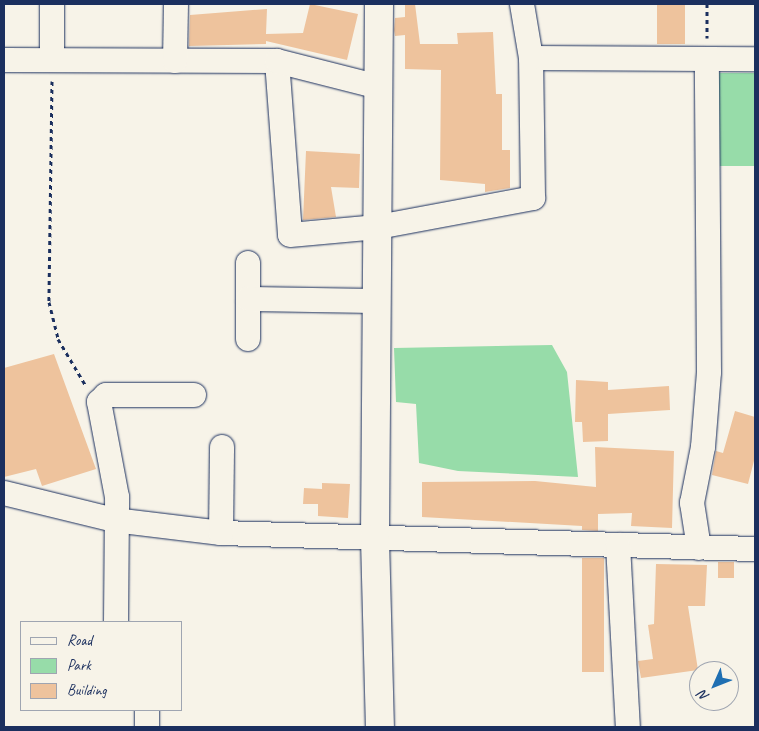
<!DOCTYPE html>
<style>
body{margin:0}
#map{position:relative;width:759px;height:731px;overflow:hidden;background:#f7f3e8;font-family:Caveat,sans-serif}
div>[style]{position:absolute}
.green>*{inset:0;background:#97dca9;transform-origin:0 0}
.building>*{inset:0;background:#eec39d;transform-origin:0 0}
.path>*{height:3px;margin-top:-1.5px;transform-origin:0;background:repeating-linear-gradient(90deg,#1b2f5e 0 4px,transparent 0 8px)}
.roads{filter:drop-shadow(0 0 1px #1b2f5e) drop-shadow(0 0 1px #1b2f5e)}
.minor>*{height:24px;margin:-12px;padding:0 12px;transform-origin:12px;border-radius:12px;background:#f7f3e8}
.tertiary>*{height:28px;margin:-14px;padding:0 14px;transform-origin:14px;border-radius:14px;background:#f7f3e8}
span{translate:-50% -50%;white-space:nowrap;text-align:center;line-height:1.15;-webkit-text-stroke:4px #f7f3e8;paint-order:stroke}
.frame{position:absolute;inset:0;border:5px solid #1b2f5e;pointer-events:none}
.legend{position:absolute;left:20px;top:621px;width:162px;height:90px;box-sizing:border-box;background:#f7f3e8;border:1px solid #9fa5b1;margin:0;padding:6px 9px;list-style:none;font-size:15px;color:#1b2f5e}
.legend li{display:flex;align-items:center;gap:10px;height:25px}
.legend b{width:25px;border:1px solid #9fa5b1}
.north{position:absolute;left:689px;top:661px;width:50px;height:50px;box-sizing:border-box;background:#f7f3e8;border:1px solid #9fa5b1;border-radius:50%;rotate:226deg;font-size:14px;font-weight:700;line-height:20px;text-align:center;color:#1b2f5e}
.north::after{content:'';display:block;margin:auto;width:18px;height:22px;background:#1f6fb2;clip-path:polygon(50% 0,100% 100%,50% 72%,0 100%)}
</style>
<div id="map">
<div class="green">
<i style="left:717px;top:73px;width:38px;height:93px"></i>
<i style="clip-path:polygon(552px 345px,567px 372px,578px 477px,458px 471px,419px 463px,416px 404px,396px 402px,394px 348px)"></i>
</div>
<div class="building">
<i style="clip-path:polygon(310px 4px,358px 14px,347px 60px,266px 41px,266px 44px,189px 46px,190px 15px,267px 9px,266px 34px,303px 33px)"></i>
<i style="clip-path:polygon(405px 4px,415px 4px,420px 44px,458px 44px,457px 33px,493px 32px,496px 94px,502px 94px,502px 150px,510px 150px,510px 188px,485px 192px,485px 184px,440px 180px,441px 70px,405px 69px,405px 35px,395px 36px,394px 30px,395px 18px,405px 17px)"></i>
<i style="left:657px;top:4px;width:28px;height:40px"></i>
<i style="clip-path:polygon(306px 151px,360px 154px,359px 188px,331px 187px,336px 217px,303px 220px)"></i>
<i style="clip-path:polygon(54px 354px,96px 469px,42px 486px,36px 469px,4px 477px,4px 368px)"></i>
<i style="clip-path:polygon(576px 380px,608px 382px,608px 390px,669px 386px,670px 410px,608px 414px,608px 441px,583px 442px,582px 422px,575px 422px)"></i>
<i style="clip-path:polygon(735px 411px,755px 417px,755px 457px,748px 484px,712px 475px,716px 451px,723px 453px)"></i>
<i style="clip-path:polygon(595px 447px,674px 451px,672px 528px,631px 526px,632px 513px,598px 514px,598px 531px,582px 530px,582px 526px,422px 517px,422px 482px,535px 481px,596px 487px)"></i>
<i style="clip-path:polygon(322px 483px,350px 484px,348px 518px,318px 516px,318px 504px,303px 504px,304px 488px,322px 489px)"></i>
<i style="left:582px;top:558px;width:22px;height:114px"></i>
<i style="left:718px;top:562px;width:16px;height:16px"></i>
<i style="clip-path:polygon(656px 564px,707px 565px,705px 606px,688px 606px,698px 670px,641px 678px,638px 661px,653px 659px,648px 625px,654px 624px)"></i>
</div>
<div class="path">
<i style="left:707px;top:4px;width:34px;rotate:90deg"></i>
<i style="left:52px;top:81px;width:221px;rotate:90.8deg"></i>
<i style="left:49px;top:302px;width:38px;rotate:76deg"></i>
<i style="left:58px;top:339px;width:55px;rotate:59.2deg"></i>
</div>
<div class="roads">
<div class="minor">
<i style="left:52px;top:4px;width:56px;rotate:90deg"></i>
<i style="left:531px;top:58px;width:224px;rotate:0.3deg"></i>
<i style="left:4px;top:60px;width:273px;rotate:0.2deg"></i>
<i style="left:277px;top:61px;width:174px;rotate:85.7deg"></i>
<i style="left:290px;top:235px;width:88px;rotate:-5.2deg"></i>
<i style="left:378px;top:227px;width:158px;rotate:-10.6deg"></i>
<i style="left:533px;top:198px;width:140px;rotate:-90.8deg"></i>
<i style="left:531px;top:58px;width:55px;rotate:-99.5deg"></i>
<i style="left:175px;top:61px;width:57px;rotate:-89deg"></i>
<i style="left:277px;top:61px;width:105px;rotate:14.3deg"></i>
<i style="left:248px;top:299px;width:36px;rotate:-90deg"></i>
<i style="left:248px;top:339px;width:40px;rotate:-90deg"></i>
<i style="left:248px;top:299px;width:129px;rotate:0.9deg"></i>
<i style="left:4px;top:493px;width:113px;rotate:13.8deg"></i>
<i style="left:114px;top:520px;width:108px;rotate:6.9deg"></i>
<i style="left:221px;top:533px;width:534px;rotate:1.72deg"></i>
<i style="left:221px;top:533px;width:86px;rotate:-89.3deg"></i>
<i style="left:618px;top:545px;width:182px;rotate:86.9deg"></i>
<i style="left:699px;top:548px;width:46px;rotate:-98.8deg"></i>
<i style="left:692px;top:503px;width:57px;rotate:-78.9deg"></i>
<i style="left:703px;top:447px;width:75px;rotate:-85.4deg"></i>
<i style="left:709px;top:372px;width:313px;rotate:-90.4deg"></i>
<i style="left:116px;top:622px;width:125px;rotate:-89.5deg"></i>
<i style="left:117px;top:497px;width:97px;rotate:-100.7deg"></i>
<i style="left:99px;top:402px;width:10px;rotate:-45deg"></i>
<i style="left:106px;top:395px;width:88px"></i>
<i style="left:147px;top:710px;width:17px;rotate:90deg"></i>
</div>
<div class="tertiary">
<i style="left:379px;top:4px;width:535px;rotate:90.43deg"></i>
<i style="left:375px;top:539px;width:188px;rotate:88.5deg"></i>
</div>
</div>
<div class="frame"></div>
<ul class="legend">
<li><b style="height:6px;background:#f7f3e8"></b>Road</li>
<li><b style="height:14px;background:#97dca9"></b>Park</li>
<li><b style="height:14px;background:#eec39d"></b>Building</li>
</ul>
<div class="north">N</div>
</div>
